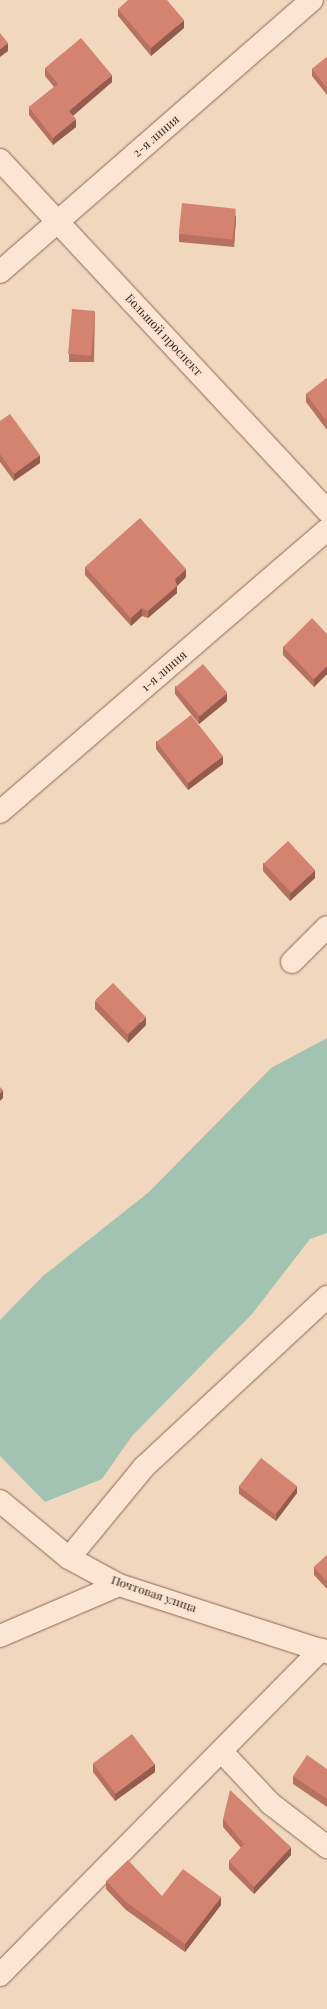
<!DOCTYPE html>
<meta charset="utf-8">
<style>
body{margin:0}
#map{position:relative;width:327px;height:2009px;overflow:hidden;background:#f2d7bf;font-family:"Playfair Display",serif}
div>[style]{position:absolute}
.water>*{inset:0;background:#a2c3b2}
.roads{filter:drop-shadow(0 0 1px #8c6655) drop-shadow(0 0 1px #8c6655)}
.street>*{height:22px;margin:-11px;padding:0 11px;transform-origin:11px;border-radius:11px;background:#fce6d3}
.wall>*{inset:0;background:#b67161}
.shaded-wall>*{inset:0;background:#945c4f}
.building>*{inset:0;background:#d48371;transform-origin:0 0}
span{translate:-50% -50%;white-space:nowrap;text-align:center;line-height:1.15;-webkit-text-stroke:3.5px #f9e3cf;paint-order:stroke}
.street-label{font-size:12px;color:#3a231b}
</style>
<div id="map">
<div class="water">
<i style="clip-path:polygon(327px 1038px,327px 1233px,310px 1239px,252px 1314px,132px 1436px,102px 1479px,45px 1502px,0 1456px,0 1320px,43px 1276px,149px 1192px,271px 1068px)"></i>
</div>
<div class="roads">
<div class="street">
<i style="left:0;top:160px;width:480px;rotate:47deg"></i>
<i style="left:0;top:272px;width:414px;rotate:-41.1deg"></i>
<i style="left:0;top:812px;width:432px;rotate:-40.8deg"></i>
<i style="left:292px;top:962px;width:49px;rotate:-45deg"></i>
<i style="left:0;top:1501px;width:89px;rotate:39.6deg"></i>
<i style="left:69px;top:1558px;width:57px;rotate:28.4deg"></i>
<i style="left:119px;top:1585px;width:219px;rotate:17.9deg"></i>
<i style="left:69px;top:1558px;width:118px;rotate:-50.5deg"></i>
<i style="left:144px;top:1467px;width:250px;rotate:-42.9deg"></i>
<i style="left:0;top:1636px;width:129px;rotate:-23.2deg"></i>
<i style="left:222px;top:1752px;width:71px;rotate:46.7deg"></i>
<i style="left:271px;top:1804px;width:71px;rotate:37.5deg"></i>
<i style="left:0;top:1975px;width:457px;rotate:-45.4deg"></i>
</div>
</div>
<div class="wall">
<i style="clip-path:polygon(118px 9px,184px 28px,151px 56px,118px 16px)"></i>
<i style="clip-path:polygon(327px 57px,327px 95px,312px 76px,312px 69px)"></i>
<i style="clip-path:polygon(45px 68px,112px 82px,73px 116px,76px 127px,53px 145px,29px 115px,29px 107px,54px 87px,45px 76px)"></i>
<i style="clip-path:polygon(236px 216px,234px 247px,179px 242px,179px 234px)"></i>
<i style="clip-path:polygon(95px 311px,94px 362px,69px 362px,69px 354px)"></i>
<i style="clip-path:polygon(327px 378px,327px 430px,306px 402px,306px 394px)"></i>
<i style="clip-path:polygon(0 421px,40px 463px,14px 481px,0 462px)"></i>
<i style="clip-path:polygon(85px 567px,186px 577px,177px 586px,177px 593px,148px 618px,142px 616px,131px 626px,85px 575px)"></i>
<i style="clip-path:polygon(327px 634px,327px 674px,314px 687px,283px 655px,283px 647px)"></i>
<i style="clip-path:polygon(175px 686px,227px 701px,199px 724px,175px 694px)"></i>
<i style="clip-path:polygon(156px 741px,223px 764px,188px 790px,156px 749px)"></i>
<i style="clip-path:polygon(263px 863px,315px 878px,290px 901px,263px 871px)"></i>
<i style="clip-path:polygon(95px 1001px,146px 1025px,128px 1043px,95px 1009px)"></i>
<i style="clip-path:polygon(239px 1486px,297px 1493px,276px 1521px,239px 1494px)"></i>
<i style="clip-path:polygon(327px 1555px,327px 1589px,314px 1575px,314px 1567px)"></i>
<i style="clip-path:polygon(93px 1764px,155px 1772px,115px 1801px,93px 1772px)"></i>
<i style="clip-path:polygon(327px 1769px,327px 1807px,293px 1784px,293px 1776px)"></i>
<i style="clip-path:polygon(223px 1819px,291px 1855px,254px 1894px,229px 1869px,229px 1861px,241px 1848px,223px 1827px)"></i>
<i style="clip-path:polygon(106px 1881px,162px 1896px,221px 1905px,185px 1952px,126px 1910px,106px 1889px)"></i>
</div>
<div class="shaded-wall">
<i style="clip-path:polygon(184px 20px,184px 28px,151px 56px,151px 48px)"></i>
<i style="clip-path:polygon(8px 43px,8px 51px,0 57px,0 49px)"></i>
<i style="clip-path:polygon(112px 75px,112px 82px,69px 119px,69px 111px)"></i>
<i style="clip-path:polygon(76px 119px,76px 127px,53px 145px,53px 138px)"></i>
<i style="clip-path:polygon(236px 209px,236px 216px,234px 247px,234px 239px)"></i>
<i style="clip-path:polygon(40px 455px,40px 463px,14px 481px,14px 474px)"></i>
<i style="clip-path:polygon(186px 569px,186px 577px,177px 586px,177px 593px,148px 618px,148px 611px,175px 579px)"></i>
<i style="clip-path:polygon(142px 608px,142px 616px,131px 626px,131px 618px)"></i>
<i style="clip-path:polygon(327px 666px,327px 674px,314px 687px,314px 679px)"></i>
<i style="clip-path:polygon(227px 693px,227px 701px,199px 724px,199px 716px)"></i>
<i style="clip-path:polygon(223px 756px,223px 764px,188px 790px,188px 783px)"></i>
<i style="clip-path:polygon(315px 870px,315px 878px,290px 901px,290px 893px)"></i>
<i style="clip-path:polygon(146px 1017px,146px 1025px,128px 1043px,128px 1035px)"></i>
<i style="clip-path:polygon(3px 1090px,3px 1098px,0 1101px,0 1093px)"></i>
<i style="clip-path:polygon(297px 1486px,297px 1493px,276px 1521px,276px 1514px)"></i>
<i style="clip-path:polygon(155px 1764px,155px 1772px,115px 1801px,115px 1794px)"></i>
<i style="clip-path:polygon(291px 1847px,291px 1855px,254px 1894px,254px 1887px)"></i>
<i style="clip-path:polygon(221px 1897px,221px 1905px,185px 1952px,185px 1944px)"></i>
</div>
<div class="building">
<i style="clip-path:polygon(128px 0,167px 0,184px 20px,151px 48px,118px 9px)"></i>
<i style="clip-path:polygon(0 33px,8px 43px,0 49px)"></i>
<i style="clip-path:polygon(81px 38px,112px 75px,69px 111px,76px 119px,53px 138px,29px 107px,58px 84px,45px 68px)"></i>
<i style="clip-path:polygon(327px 57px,327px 88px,312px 69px)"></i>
<i style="left:182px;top:203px;width:54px;height:31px;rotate:6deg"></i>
<i style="left:72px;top:309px;width:23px;height:45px;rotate:5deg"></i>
<i style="clip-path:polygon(327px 378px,327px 422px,306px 394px)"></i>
<i style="clip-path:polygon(10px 414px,40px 455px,14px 474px,0 454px,0 421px)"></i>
<i style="clip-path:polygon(140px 518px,186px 569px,175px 579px,177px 586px,148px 611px,142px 608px,131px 618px,85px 567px)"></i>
<i style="clip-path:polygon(312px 618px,327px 634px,327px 666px,314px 679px,283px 647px)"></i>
<i style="left:203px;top:664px;width:38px;height:36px;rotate:50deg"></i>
<i style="left:191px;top:715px;width:52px;height:44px;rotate:52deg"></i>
<i style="left:288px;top:841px;width:40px;height:33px;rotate:47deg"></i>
<i style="left:113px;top:983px;width:47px;height:25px;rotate:46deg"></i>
<i style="clip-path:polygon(0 1087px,3px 1090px,0 1093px)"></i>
<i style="left:261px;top:1458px;width:46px;height:36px;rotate:38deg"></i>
<i style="clip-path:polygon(327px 1555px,327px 1582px,314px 1567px)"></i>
<i style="left:132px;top:1734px;width:38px;height:49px;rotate:53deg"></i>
<i style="clip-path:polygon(307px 1755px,327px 1769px,327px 1799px,293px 1776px)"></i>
<i style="clip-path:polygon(230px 1790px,291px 1847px,254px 1887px,229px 1861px,244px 1844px,223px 1819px)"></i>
<i style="clip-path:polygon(128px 1860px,162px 1896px,183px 1869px,221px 1897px,185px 1944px,126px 1902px,106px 1881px)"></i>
</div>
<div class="street-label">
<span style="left:156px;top:136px;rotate:-41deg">2-я линия</span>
<span style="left:164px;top:335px;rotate:47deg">Большой проспект</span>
<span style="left:164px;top:671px;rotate:-41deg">1-я линия</span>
<span style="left:154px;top:1594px;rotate:19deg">Почтовая улица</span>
</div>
</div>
